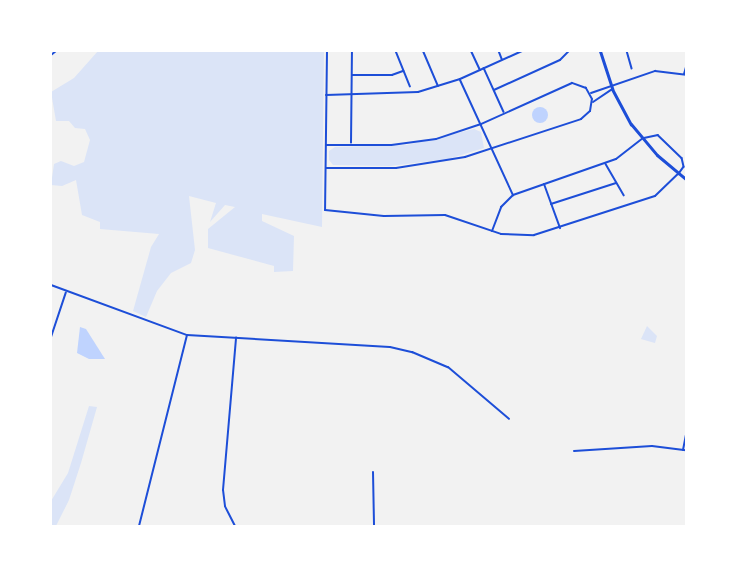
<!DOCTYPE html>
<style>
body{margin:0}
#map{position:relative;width:737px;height:577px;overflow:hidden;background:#f2f2f2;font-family:"Varela Round",sans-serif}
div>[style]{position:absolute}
.green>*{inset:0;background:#dbe4f7}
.water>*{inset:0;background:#bfd3fe}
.round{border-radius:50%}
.service>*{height:1.5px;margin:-0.75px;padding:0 0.75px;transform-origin:0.75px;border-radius:0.75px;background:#1d4ed8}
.minor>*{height:2px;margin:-1px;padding:0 1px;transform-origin:1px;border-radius:1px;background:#1d4ed8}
.tertiary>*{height:3px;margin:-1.5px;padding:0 1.5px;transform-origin:1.5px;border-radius:1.5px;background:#1d4ed8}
span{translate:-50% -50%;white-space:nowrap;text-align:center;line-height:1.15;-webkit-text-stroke:6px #fff;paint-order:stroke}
.frame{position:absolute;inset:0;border:52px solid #fff;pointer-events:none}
</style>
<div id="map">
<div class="green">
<i style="clip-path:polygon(98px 51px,324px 51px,322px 227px,262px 214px,262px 221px,294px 236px,293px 271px,274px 272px,274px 266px,208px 248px,208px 229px,235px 207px,225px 205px,210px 222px,216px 203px,189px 196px,195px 250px,191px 263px,171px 273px,157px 291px,146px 317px,133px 311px,151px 247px,159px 234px,100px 229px,100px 222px,82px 215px,76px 180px,62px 186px,51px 185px,54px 164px,61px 161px,74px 166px,84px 162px,90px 140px,85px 129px,75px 128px,69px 121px,56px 121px,51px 92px,74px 78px)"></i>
<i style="clip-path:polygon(474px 129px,481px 132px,484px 148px,448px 159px,390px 166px,333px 165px,329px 160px,329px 151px,335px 147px,407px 145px)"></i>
<i style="clip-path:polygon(647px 326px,657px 336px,655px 343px,641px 339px)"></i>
<i style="clip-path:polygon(89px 406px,97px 407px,81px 463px,69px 500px,56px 526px,51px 526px,51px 501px,68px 473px)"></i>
</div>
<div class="water">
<i class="round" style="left:532px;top:107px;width:16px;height:16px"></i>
<i style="clip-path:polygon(80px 327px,86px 329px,105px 359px,89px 359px,77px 353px)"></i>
</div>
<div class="service">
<i style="left:396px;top:51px;width:38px;rotate:68deg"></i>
<i style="left:499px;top:51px;width:9px;rotate:69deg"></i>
<i style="left:627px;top:51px;width:18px;rotate:74deg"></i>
<i style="left:484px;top:68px;width:48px;rotate:65.6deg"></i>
<i style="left:352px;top:75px;width:40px"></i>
<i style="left:392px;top:75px;width:12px;rotate:-20deg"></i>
<i style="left:494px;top:90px;width:72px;rotate:-24.4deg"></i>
<i style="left:560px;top:60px;width:13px;rotate:-45deg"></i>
<i style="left:644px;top:138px;width:14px;rotate:-12deg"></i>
<i style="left:658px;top:135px;width:33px;rotate:44deg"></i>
<i style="left:682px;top:158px;width:9px;rotate:77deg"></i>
<i style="left:684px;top:167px;width:9px;rotate:126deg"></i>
<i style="left:351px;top:143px;width:92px;rotate:-89.4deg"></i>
<i style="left:606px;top:164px;width:36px;rotate:60deg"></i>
<i style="left:551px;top:204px;width:68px;rotate:-17.9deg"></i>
</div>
<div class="minor">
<i style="left:327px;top:51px;width:159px;rotate:90.7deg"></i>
<i style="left:325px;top:210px;width:59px;rotate:5.8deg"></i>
<i style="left:384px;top:216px;width:61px;rotate:-0.9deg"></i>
<i style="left:445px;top:215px;width:59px;rotate:18.7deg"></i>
<i style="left:501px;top:234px;width:33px;rotate:2deg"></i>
<i style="left:534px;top:235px;width:127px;rotate:-17.9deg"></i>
<i style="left:655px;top:196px;width:32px;rotate:-44deg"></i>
<i style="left:423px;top:51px;width:38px;rotate:67deg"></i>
<i style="left:471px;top:51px;width:21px;rotate:65deg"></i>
<i style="left:51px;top:55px;width:6px;rotate:-39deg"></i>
<i style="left:684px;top:74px;width:7px;rotate:-74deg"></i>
<i style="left:460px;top:80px;width:127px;rotate:65.3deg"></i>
<i style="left:591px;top:93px;width:68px;rotate:-19deg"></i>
<i style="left:655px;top:71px;width:31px;rotate:7deg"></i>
<i style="left:326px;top:95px;width:92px;rotate:-1.9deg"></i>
<i style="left:418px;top:92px;width:44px;rotate:-17.2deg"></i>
<i style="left:460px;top:79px;width:68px;rotate:-24.3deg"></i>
<i style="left:593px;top:102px;width:23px;rotate:-34deg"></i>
<i style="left:326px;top:168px;width:70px"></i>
<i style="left:396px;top:168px;width:70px;rotate:-9.1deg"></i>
<i style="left:465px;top:157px;width:122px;rotate:-18.1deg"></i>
<i style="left:581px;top:119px;width:12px;rotate:-42deg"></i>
<i style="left:590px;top:111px;width:12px;rotate:-81deg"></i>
<i style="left:592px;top:99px;width:13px;rotate:-119deg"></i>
<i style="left:586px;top:88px;width:15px;rotate:-160deg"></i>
<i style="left:572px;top:83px;width:100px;rotate:155.7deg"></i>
<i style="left:481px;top:124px;width:47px;rotate:161.6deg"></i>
<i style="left:436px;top:139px;width:45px;rotate:172.4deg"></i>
<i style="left:391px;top:145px;width:65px;rotate:180deg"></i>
<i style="left:544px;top:184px;width:47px;rotate:70deg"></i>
<i style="left:492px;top:231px;width:26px;rotate:-69deg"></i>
<i style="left:501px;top:207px;width:17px;rotate:-45deg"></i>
<i style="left:513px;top:195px;width:109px;rotate:-19.3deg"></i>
<i style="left:616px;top:159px;width:33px;rotate:-38deg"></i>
<i style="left:51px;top:285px;width:145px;rotate:20.2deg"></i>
<i style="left:187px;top:335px;width:203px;rotate:3.4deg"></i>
<i style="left:390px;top:347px;width:23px;rotate:13deg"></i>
<i style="left:412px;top:352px;width:39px;rotate:23deg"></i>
<i style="left:448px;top:367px;width:80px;rotate:40.4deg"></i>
<i style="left:51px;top:337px;width:47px;rotate:-71.6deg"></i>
<i style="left:683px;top:450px;width:15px;rotate:-79deg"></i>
<i style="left:574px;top:451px;width:78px;rotate:-3.7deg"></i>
<i style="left:652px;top:446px;width:34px;rotate:7deg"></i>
<i style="left:373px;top:472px;width:54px;rotate:88.9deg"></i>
<i style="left:139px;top:526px;width:197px;rotate:-75.9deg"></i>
<i style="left:235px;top:526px;width:22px;rotate:-117deg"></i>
<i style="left:225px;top:506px;width:16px;rotate:-97deg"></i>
<i style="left:223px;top:490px;width:153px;rotate:-85.1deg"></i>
</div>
<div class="tertiary">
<i style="left:600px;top:51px;width:40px;rotate:72deg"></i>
<i style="left:612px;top:89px;width:40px;rotate:62deg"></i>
<i style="left:631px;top:124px;width:40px;rotate:50deg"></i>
<i style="left:657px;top:155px;width:38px;rotate:40deg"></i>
</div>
<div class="frame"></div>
</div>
